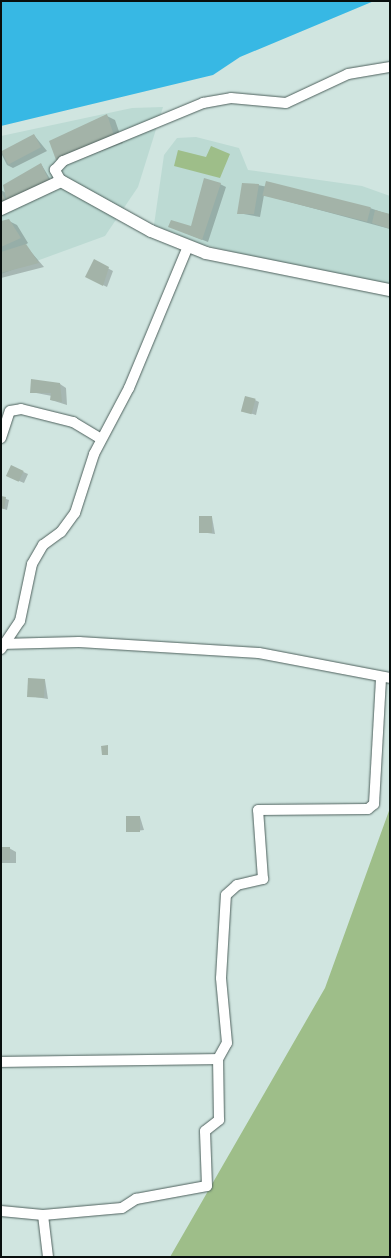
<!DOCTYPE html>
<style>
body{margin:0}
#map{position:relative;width:391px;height:1258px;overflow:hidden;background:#d0e5e0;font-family:Figtree,sans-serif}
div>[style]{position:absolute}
.built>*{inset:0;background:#bcdad3}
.green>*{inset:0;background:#9ebe89}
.water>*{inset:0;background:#37b8e4}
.shadow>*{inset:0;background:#0003}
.building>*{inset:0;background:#a3b3a8;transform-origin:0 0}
.roads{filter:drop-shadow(0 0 1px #4e615d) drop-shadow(0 0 1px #4e615d)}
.minor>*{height:10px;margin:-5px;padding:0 5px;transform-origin:5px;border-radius:5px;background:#fff}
.tertiary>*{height:12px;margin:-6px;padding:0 6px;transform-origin:6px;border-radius:6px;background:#fff}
span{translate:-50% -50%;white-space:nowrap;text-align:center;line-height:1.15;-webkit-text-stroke:4px #ddf3ed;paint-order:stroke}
.frame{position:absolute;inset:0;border:2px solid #080f0e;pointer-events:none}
</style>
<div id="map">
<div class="built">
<i style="clip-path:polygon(163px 107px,138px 187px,105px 236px,1px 274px,1px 136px,132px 108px)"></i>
<i style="clip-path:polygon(196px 137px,239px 148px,248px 170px,362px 186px,390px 196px,390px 290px,201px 244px,154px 225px,164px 155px,177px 138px)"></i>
</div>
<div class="green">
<i style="clip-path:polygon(211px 146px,230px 154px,220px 178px,174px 166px,178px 150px,206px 157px)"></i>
<i style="clip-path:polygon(390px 808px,390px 1257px,170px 1257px,325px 988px)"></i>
</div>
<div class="water">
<i style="clip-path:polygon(1px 1px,374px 1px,240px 57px,213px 75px,1px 126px)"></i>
</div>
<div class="shadow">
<i style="clip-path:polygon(107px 116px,115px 120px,123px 143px,66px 164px)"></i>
<i style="clip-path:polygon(34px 135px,47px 151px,13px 168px,7px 165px,1px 153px)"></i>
<i style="clip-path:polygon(41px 164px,55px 187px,1px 213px,1px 190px,6px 193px)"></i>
<i style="clip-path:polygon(220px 184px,226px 187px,208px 242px,170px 227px,192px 228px)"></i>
<i style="clip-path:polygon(258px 185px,370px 208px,390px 215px,390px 229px,264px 195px,260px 217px,238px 213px)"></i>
<i style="clip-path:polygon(9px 221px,17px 225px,28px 243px,25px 245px,44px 267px,1px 278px,1px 224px)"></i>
<i style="clip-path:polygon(94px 261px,113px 271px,107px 287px,87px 277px)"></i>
<i style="clip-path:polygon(60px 384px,66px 388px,67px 405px,51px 400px,52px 396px,31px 392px)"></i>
<i style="clip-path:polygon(255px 400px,259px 402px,256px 415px,243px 411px)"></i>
<i style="clip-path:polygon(12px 467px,28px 474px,24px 483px,12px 478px)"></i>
<i style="clip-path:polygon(1px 497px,9px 500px,7px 510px,1px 508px)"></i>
<i style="clip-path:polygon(212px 517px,215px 534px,200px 532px)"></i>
<i style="clip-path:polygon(45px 680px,48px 699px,29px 696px)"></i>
<i style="clip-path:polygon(140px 817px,144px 830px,128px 832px)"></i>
<i style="clip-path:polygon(9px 848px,16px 852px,16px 863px,1px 863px,1px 849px)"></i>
</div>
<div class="building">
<i style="clip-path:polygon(107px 114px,115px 139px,56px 160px,49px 141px)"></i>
<i style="left:34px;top:134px;width:15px;height:37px;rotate:62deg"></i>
<i style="clip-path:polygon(41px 163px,50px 183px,7px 202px,1px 205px,1px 192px,7px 202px,3px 185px)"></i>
<i style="clip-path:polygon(204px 178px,221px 183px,202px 240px,168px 227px,171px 220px,191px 226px)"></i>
<i style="left:266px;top:181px;width:108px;height:15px;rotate:14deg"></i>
<i style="clip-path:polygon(242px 183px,259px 184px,254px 214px,237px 214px)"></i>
<i style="clip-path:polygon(375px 210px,390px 214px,390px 229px,372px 223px)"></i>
<i style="clip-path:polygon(9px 219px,21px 238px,1px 247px,1px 221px)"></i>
<i style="clip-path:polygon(26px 244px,39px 263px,1px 273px,1px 252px)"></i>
<i style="clip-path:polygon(94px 259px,109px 267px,103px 286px,85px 277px)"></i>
<i style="clip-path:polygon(31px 379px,60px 383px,62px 402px,50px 400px,51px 393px,30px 393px)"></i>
<i style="left:245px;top:396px;width:11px;height:16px;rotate:15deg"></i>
<i style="left:11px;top:465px;width:14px;height:12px;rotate:25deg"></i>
<i style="clip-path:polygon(1px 496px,6px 497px,4px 509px,1px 508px)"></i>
<i style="left:199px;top:516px;width:13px;height:17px"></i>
<i style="left:28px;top:678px;width:17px;height:19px;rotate:3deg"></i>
<i style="clip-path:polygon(108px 745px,108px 755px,102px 755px,101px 746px)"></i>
<i style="left:126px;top:816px;width:14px;height:16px"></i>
<i style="left:1px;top:847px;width:9px;height:13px"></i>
</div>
<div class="roads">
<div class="minor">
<i style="left:61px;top:181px;width:13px;rotate:-119deg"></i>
<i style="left:55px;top:170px;width:12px;rotate:-48deg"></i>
<i style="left:63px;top:161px;width:152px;rotate:-22.5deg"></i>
<i style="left:203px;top:103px;width:28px;rotate:-10deg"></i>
<i style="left:231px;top:98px;width:55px;rotate:5.2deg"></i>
<i style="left:286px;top:103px;width:68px;rotate:-25.1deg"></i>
<i style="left:348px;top:74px;width:43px;rotate:-9.5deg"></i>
<i style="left:1px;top:438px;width:28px;rotate:-72deg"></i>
<i style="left:10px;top:411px;width:11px;rotate:-10deg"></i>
<i style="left:21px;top:409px;width:54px;rotate:14deg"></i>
<i style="left:73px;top:422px;width:33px;rotate:31deg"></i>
<i style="left:1px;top:644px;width:78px;rotate:-1.5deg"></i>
<i style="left:79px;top:642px;width:180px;rotate:3.5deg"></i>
<i style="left:259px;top:653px;width:133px;rotate:10.8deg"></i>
<i style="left:1px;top:649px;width:34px;rotate:-56deg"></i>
<i style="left:20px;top:621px;width:58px;rotate:-78.1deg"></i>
<i style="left:32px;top:564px;width:22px;rotate:-60deg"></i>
<i style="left:43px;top:545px;width:22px;rotate:-36deg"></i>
<i style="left:61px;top:532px;width:24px;rotate:-54deg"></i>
<i style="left:75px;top:513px;width:62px;rotate:-72.1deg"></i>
<i style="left:94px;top:454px;width:75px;rotate:-62.1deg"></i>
<i style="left:129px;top:388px;width:154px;rotate:-67.4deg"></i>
<i style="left:1px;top:1062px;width:217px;rotate:-0.8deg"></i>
<i style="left:1px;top:1211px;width:42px;rotate:5.4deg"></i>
<i style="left:43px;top:1215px;width:79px;rotate:-5.1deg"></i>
<i style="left:122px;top:1208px;width:17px;rotate:-33deg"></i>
<i style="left:136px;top:1199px;width:72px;rotate:-10.4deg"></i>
<i style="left:207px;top:1186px;width:55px;rotate:-92.1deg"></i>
<i style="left:205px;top:1131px;width:18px;rotate:-38deg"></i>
<i style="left:219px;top:1120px;width:61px;rotate:-90.9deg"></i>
<i style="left:218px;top:1059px;width:18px;rotate:-61deg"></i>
<i style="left:227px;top:1043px;width:65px;rotate:-95.3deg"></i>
<i style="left:221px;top:978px;width:83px;rotate:-86.6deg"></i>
<i style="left:226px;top:895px;width:15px;rotate:-42deg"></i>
<i style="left:237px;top:885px;width:27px;rotate:-13deg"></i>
<i style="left:263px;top:879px;width:69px;rotate:-94.1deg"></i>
<i style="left:258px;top:810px;width:110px;rotate:-0.5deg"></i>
<i style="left:368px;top:809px;width:8px;rotate:-40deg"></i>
<i style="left:374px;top:804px;width:126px;rotate:-86.8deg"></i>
<i style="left:43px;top:1215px;width:42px;rotate:83.2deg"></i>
</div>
<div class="tertiary">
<i style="left:1px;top:209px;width:66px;rotate:-25deg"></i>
<i style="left:61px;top:181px;width:103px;rotate:29.1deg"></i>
<i style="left:151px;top:231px;width:59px;rotate:21.8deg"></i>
<i style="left:206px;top:253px;width:188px;rotate:11.4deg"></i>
</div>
</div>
<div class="frame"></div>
</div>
